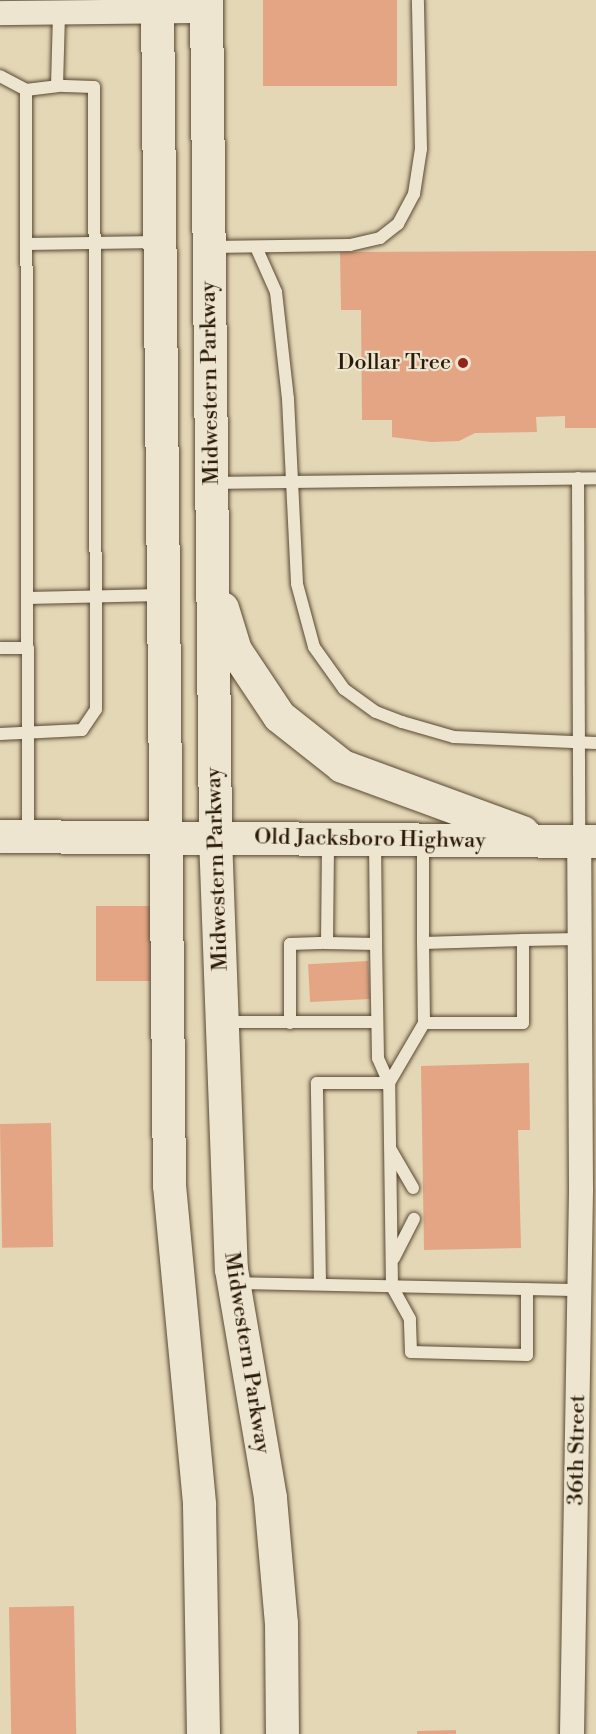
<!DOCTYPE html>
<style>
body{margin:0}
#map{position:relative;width:596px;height:1734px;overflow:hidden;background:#e4d7b6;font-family:"Libre Bodoni",serif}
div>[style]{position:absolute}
.building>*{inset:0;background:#e3a584;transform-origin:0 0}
.roads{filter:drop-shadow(0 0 2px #594933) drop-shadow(0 0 2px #594933)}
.service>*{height:12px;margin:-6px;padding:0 6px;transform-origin:6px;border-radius:6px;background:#ede5d0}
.minor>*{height:24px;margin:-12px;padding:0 12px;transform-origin:12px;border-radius:12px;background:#ede5d0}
.secondary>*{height:33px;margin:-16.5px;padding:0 16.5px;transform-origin:16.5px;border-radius:16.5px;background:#ede5d0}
.dots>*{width:16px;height:16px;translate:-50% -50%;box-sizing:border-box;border:3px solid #ede5d0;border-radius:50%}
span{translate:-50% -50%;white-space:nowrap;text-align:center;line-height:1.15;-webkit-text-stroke:4.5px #ede5d0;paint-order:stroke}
.poi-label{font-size:22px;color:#2b1a07}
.right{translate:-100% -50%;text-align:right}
.street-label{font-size:22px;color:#2b1a07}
</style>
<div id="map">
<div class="building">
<i style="left:263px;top:0;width:134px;height:86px"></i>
<i style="clip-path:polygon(596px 251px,596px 428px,565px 428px,565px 416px,536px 417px,537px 432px,475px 433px,459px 441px,431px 442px,392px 437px,392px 420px,362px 420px,361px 310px,341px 310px,340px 252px)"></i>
<i style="left:96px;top:906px;width:54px;height:75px"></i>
<i style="left:368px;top:961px;width:38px;height:60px;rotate:87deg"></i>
<i style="clip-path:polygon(529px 1063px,530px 1130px,518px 1130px,521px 1248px,424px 1250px,421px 1066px)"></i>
<i style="left:51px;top:1123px;width:124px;height:51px;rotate:89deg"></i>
<i style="left:74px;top:1606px;width:128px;height:65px;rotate:89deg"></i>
<i style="clip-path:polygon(456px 1730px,456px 1734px,417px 1734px,417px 1731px)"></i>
</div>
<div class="roads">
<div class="service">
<i style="left:0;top:76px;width:30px;rotate:28deg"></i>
<i style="left:27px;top:244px;width:130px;rotate:-0.9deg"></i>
<i style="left:211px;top:247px;width:139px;rotate:-0.8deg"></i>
<i style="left:350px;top:245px;width:31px;rotate:-13deg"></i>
<i style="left:380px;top:238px;width:23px;rotate:-38deg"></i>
<i style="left:398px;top:224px;width:34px;rotate:-62deg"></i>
<i style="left:414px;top:194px;width:46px;rotate:-81.2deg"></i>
<i style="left:421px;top:149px;width:149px;rotate:-91.2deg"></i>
<i style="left:256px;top:247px;width:49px;rotate:66deg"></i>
<i style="left:276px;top:292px;width:108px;rotate:83.6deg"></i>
<i style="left:288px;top:399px;width:185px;rotate:87.2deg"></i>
<i style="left:297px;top:584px;width:65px;rotate:74.9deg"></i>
<i style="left:314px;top:647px;width:52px;rotate:54.5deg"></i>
<i style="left:344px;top:689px;width:39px;rotate:36deg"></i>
<i style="left:376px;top:712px;width:28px;rotate:21deg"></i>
<i style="left:402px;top:722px;width:54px;rotate:16.1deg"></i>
<i style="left:454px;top:737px;width:142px;rotate:2.4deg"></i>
<i style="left:578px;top:478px;width:362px;rotate:89.8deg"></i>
<i style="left:213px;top:483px;width:383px;rotate:-0.7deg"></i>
<i style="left:27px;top:598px;width:134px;rotate:-1.3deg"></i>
<i style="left:0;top:648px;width:28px"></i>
<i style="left:0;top:734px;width:82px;rotate:-2.8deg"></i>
<i style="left:82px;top:730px;width:25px;rotate:-56deg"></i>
<i style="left:96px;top:709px;width:622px;rotate:-90.18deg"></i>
<i style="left:94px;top:87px;width:37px;rotate:-178deg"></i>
<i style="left:28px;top:836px;width:746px;rotate:-90.15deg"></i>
<i style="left:26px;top:90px;width:31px;rotate:-7deg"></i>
<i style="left:57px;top:86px;width:73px;rotate:-88.4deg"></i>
<i style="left:375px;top:840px;width:104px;rotate:89.4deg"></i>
<i style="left:423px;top:943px;width:101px;rotate:-90deg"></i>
<i style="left:223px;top:1022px;width:154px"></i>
<i style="left:290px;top:1023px;width:79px;rotate:-90deg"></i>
<i style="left:290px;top:944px;width:37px;rotate:-2deg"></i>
<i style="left:424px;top:1023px;width:80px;rotate:-90.7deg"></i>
<i style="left:423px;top:943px;width:100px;rotate:-1.7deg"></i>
<i style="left:391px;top:1150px;width:44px;rotate:59.9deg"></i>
<i style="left:394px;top:1258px;width:44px;rotate:-62.9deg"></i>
<i style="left:235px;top:1283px;width:344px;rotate:1.2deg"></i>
<i style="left:320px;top:1284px;width:201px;rotate:-90.9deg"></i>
<i style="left:317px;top:1083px;width:72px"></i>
<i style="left:389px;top:1083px;width:27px;rotate:-114deg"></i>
<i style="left:378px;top:1058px;width:114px;rotate:-91deg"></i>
<i style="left:376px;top:944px;width:49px;rotate:-178.8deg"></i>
<i style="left:327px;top:943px;width:104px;rotate:-89.4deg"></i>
<i style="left:527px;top:1289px;width:66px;rotate:90deg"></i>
<i style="left:527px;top:1355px;width:116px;rotate:-178.5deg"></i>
<i style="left:411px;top:1352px;width:33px;rotate:-92deg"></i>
<i style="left:410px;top:1319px;width:38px;rotate:-119deg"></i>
<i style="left:392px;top:1286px;width:203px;rotate:-90.8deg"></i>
<i style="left:389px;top:1083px;width:69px;rotate:-59.7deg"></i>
<i style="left:424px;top:1023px;width:99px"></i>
<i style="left:523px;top:1023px;width:83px;rotate:-90deg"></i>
<i style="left:523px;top:940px;width:56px;rotate:-1deg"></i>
</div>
<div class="minor">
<i style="left:0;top:13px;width:206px;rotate:-0.6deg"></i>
<i style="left:572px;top:1734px;width:544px;rotate:-89.05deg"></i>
<i style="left:581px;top:1190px;width:349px;rotate:-90.3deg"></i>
</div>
<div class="secondary">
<i style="left:157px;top:0;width:1185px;rotate:89.42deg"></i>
<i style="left:169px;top:1185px;width:321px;rotate:84.6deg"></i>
<i style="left:199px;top:1505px;width:229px;rotate:89deg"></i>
<i style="left:206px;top:0;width:837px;rotate:89.38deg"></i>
<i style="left:215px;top:837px;width:432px;rotate:87.9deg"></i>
<i style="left:231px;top:1269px;width:232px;rotate:80.3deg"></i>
<i style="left:270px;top:1498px;width:125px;rotate:85deg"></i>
<i style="left:281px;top:1623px;width:111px;rotate:89.5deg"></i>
<i style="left:222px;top:608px;width:44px;rotate:72.8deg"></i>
<i style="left:235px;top:650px;width:79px;rotate:56.3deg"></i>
<i style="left:279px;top:716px;width:80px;rotate:38.4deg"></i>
<i style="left:342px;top:766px;width:192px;rotate:20.1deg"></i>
<i style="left:0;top:836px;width:596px;rotate:0.48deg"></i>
</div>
</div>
<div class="dots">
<i style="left:463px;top:363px;background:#8f2418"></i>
</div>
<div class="poi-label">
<span class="right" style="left:451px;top:363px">Dollar Tree</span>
</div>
<div class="street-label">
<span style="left:210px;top:383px;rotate:-91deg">Midwestern Parkway</span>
<span style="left:370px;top:839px;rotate:1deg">Old Jacksboro Highway</span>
<span style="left:217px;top:869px;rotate:-92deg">Midwestern Parkway</span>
<span style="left:247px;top:1353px;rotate:81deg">Midwestern Parkway</span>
<span style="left:577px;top:1450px;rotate:-89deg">36th Street</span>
</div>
</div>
